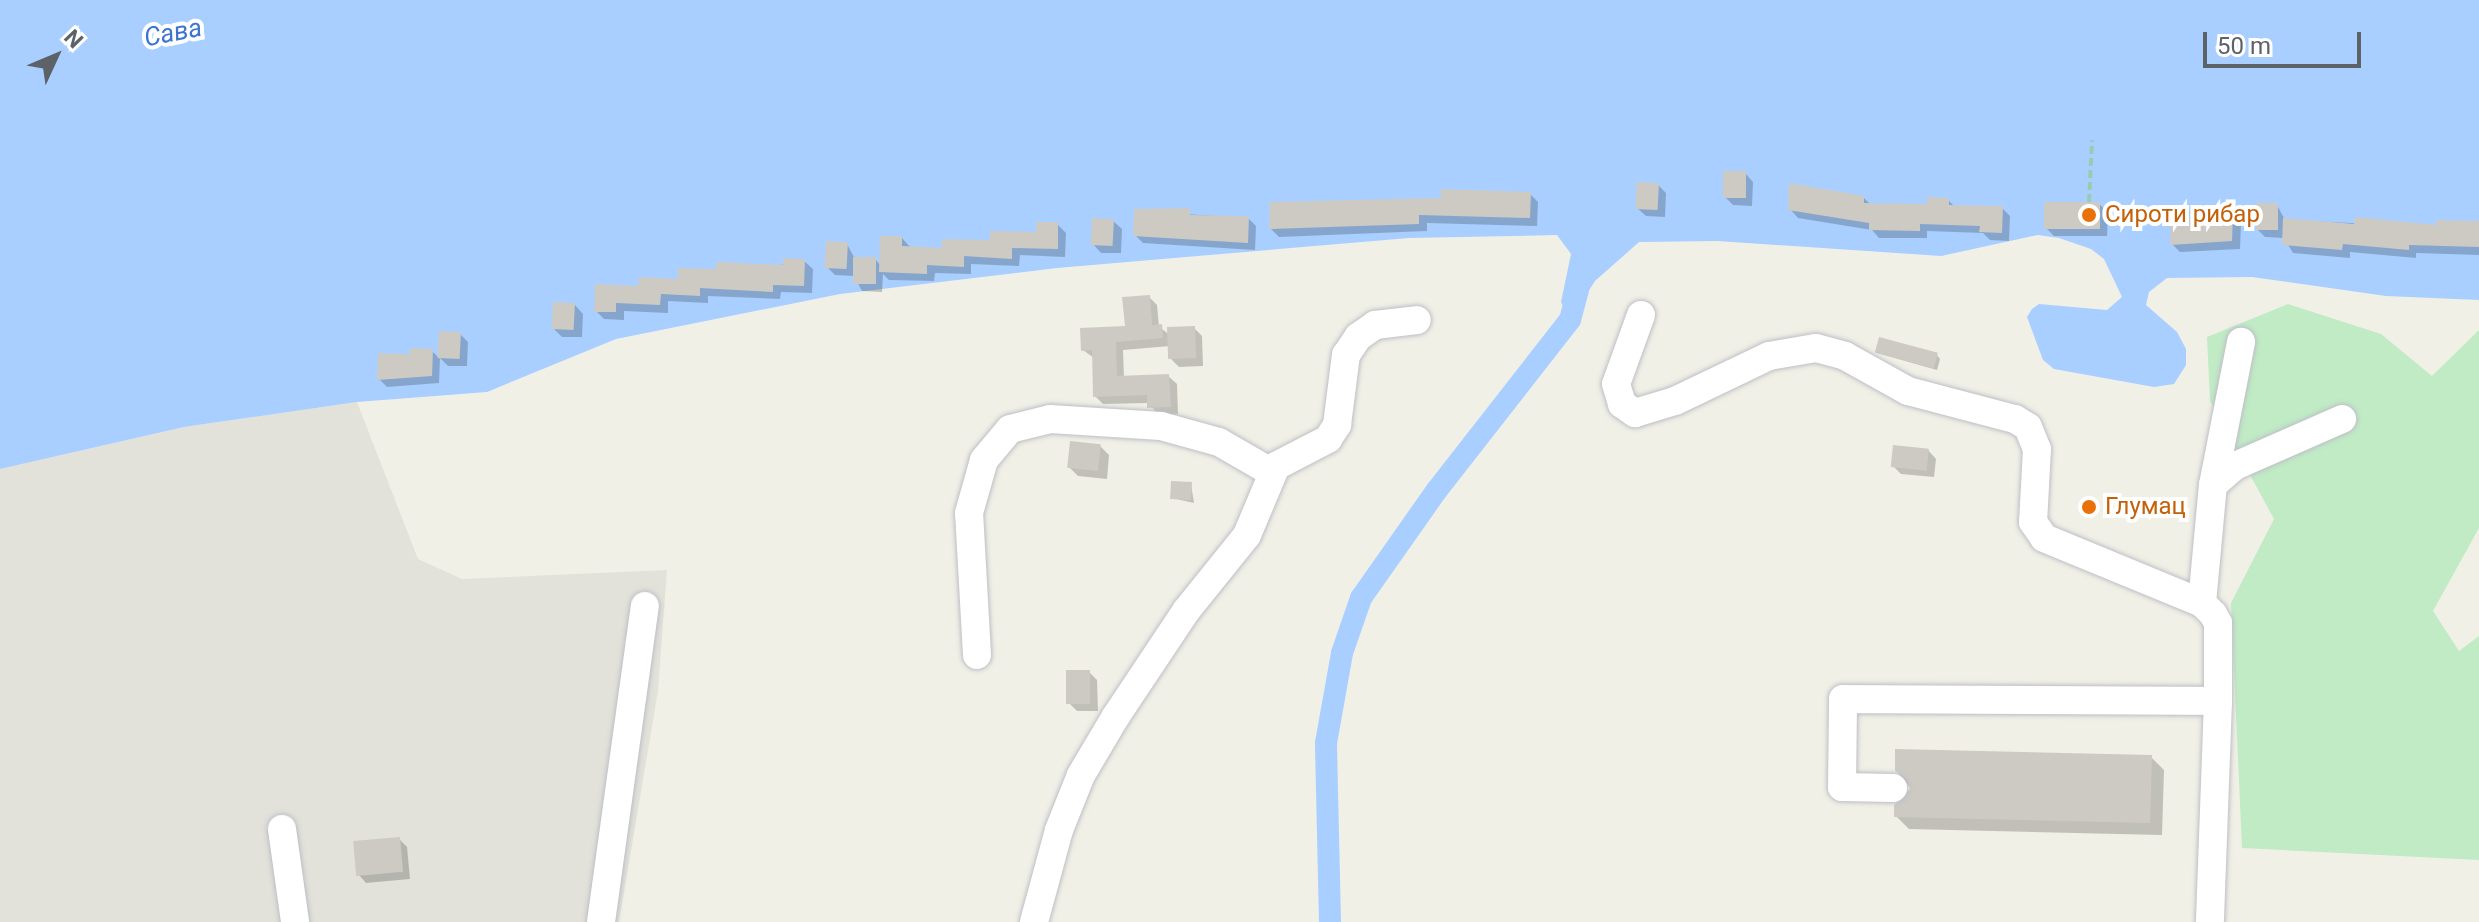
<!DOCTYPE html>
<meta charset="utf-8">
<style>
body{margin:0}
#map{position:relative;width:2479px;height:922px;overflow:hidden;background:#f1f0e6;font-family:Roboto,sans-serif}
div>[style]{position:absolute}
.industrial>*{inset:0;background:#e2e2da}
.green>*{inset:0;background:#c0ebc5}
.water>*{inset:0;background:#a8cfff}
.shadow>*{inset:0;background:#0003}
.canal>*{height:22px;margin:-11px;padding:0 11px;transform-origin:11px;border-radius:11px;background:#a8cfff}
.building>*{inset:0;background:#cdcac3;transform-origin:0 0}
.path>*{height:4px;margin-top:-2px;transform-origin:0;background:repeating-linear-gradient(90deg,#98ccae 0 8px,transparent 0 12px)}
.roads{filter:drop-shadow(0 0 2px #bdbfc6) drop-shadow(0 0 2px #bdbfc6)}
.minor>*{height:28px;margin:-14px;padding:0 14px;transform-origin:14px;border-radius:14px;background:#fff}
.dots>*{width:22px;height:22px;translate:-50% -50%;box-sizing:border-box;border:4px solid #fff;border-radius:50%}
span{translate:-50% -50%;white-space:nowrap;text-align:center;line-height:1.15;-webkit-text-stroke:8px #fff;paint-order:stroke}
.food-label{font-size:24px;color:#c56008}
.left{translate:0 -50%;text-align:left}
.water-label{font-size:26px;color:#3d73d1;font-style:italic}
.north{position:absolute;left:16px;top:16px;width:80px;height:80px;-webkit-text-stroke:6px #fff;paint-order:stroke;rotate:46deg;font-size:22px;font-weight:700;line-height:32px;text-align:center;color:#5d6168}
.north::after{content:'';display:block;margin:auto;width:28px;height:36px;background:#5d6168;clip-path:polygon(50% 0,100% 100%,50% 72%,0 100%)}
.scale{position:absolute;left:2203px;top:32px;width:158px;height:36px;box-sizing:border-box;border:4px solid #5d6168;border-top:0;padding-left:10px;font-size:24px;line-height:28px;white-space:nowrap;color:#5d6168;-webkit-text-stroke:6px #fff;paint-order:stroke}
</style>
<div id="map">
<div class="industrial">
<i style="clip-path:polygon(357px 402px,418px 559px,462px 579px,667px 570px,658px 691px,619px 922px,0 922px,0 469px,184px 427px)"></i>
</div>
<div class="green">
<i style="clip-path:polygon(2288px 304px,2381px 334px,2432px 376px,2479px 330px,2479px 528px,2433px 611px,2459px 651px,2479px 636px,2479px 860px,2242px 848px,2231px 603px,2274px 519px,2210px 401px,2207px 337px)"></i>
</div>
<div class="water">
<i style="clip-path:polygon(0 0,2479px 0,2479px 300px,2386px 296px,2252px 277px,2167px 278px,2149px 292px,2146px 305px,2177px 332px,2186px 349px,2186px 365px,2174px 384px,2154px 387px,2054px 369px,2043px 360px,2027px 317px,2032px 309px,2039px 304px,2107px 310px,2122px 297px,2104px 259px,2091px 249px,2059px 238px,2038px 235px,1941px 256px,1717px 241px,1639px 242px,1595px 281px,1570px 320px,1561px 302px,1571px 254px,1557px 235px,1409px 238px,1057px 268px,840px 294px,616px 339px,487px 392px,357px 402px,184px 427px,0 469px)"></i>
</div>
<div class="shadow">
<i style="clip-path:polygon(1745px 173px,1753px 182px,1752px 206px,1733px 205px,1725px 197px)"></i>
<i style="clip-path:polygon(1658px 185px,1666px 193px,1665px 217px,1646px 216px,1637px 208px)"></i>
<i style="clip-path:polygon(1530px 194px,1538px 202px,1537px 226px,1427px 223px,1427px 231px,1279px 237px,1271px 229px,1443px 200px)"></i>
<i style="clip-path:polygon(1863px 197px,1871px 205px,1929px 206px,1948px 200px,1955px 207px,2002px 208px,2010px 216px,2009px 241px,1990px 240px,1983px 233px,1927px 231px,1927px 238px,1879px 238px,1872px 230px,1798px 218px,1790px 209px)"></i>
<i style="clip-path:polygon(2099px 204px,2108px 212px,2107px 236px,2054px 236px,2046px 228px)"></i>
<i style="clip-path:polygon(2277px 205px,2285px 220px,2438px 227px,2479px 222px,2479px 255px,2416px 253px,2416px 258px,2350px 252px,2350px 258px,2293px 253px,2284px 238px,2265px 237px,2257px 229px)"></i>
<i style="clip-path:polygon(1136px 211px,1248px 218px,1256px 226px,1255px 250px,1143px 243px,1135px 235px)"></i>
<i style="clip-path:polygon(2232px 216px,2241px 224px,2240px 249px,2180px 252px,2172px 244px)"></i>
<i style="clip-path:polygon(1113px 221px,1122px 229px,1121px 253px,1101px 253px,1093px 244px)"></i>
<i style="clip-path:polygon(1057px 224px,1066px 233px,1065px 257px,1020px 255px,1019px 266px,971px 264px,971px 274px,935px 273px,934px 281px,889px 280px,883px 274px,882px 292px,862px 291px,854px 276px,835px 275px,827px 267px,847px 244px,855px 259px,875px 259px,881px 266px,902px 238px,910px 247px,944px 250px,1037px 235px)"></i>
<i style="clip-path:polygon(804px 261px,813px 269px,812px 293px,781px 292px,780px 299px,708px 296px,708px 303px,668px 301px,668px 313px,624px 311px,624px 320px,604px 319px,596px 311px,640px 288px)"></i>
<i style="clip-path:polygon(1149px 297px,1157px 305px,1159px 327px,1170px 335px,1194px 328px,1202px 336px,1203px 366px,1179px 367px,1171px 359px,1170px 346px,1123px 350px,1124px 378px,1168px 376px,1177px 384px,1178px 414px,1158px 415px,1149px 403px,1103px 404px,1095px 396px,1094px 358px,1083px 350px,1127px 328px)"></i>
<i style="clip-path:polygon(575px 305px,583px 314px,582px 337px,562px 337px,554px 329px)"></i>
<i style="clip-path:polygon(441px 333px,460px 334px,468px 342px,467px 366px,448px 366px,440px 358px,439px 383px,387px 387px,379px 379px,412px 356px,432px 351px,440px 359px)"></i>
<i style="clip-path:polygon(1877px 353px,1937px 355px,1940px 359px,1937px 370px)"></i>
<i style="clip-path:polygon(1100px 446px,1109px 455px,1107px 479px,1078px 476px,1070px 468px)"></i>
<i style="clip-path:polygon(1928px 450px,1936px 459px,1934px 477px,1901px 474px,1893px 466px)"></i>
<i style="clip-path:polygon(1191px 484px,1194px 503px,1172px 498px)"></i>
<i style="clip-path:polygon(1089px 672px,1097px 680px,1098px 711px,1077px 711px,1069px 703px)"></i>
<i style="clip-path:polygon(2151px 757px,2164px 770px,2162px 835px,1909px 829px,1896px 816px,1912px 790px,1897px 771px)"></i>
<i style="clip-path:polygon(399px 839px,407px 847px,410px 879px,366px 883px,358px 874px)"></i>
</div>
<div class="canal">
<i style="left:1330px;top:922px;width:179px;rotate:-91.3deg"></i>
<i style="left:1326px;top:743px;width:91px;rotate:-79.9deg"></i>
<i style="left:1342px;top:653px;width:58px;rotate:-70.9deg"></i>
<i style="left:1361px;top:598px;width:132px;rotate:-54.9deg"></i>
<i style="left:1437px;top:490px;width:216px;rotate:-52deg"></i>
<i style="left:1570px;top:320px;width:30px;rotate:-75deg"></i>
</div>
<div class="building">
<i style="left:1723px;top:171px;width:23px;height:27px"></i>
<i style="left:1637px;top:182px;width:22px;height:27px;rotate:3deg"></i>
<i style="clip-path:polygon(1789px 183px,1864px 196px,1864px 203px,1927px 204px,1927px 197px,1949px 198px,1949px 205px,2003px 206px,2002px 233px,1979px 232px,1980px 226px,1920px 224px,1920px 231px,1869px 230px,1869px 223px,1788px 210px)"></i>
<i style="clip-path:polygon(1441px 189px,1531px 192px,1530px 218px,1419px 215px,1419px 224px,1269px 229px,1270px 202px,1441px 198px)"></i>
<i style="left:2044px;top:202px;width:56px;height:27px"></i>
<i style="left:2256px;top:203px;width:22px;height:27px"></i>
<i style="clip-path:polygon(1190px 208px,1190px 215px,1249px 216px,1248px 243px,1133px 236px,1134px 209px)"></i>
<i style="clip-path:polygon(2211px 214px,2233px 214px,2232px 241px,2170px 245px,2171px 218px,2210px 220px)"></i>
<i style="clip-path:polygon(2355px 217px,2436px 225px,2436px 220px,2479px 221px,2479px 247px,2409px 245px,2409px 250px,2343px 244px,2342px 250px,2282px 245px,2283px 218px,2354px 224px)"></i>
<i style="left:1092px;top:218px;width:22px;height:27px;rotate:3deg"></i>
<i style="clip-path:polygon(1036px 222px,1058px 222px,1058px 249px,1012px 248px,1012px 259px,964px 256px,964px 267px,927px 265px,927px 274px,879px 272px,880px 236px,902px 236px,902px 246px,942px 248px,942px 239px,990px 240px,990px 231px,1036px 232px)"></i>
<i style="left:826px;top:241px;width:22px;height:27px;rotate:3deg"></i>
<i style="left:853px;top:257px;width:23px;height:27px"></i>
<i style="clip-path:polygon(783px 258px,805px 259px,804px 286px,773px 285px,773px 292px,700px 288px,700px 296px,661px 294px,660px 305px,616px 303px,616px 312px,594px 312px,595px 284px,638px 286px,639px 277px,678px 279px,678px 268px,716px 269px,716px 262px,783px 265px)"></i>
<i style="clip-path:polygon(1150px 295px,1152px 325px,1162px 324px,1163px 338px,1116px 342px,1117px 376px,1169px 374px,1171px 407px,1147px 408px,1147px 395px,1093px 397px,1092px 350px,1081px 351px,1080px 328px,1125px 326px,1122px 297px)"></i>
<i style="left:553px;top:302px;width:22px;height:27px;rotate:3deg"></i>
<i style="left:1195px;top:326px;width:32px;height:28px;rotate:88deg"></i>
<i style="left:439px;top:331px;width:22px;height:27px;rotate:3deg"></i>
<i style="left:1879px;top:337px;width:61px;height:16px;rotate:15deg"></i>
<i style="clip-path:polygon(410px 348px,433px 349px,432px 376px,377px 380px,378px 353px,410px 354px)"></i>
<i style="left:1070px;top:441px;width:31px;height:27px;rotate:6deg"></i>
<i style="left:1893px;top:445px;width:36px;height:22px;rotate:6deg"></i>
<i style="left:1171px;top:481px;width:21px;height:18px;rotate:3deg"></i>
<i style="left:1066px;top:670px;width:24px;height:34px"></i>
<i style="clip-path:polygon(1895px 749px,2152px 755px,2150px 823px,1894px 817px,1894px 805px,1910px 789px,1907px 779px,1895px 771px)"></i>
<i style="left:400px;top:837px;width:35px;height:47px;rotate:85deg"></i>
</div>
<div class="path">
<i style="left:2089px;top:202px;width:62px;rotate:-87.2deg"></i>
</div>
<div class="roads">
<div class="minor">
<i style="left:1641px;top:315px;width:73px;rotate:109.9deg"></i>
<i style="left:1616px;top:384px;width:21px;rotate:73deg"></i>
<i style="left:1622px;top:404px;width:16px;rotate:35deg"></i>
<i style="left:1635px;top:413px;width:42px;rotate:-16.7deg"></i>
<i style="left:1675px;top:401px;width:104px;rotate:-25.6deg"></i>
<i style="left:1769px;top:356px;width:48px;rotate:-9.7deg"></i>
<i style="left:1816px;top:348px;width:30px;rotate:15deg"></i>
<i style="left:1845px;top:356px;width:72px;rotate:29.1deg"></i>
<i style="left:1908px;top:391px;width:111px;rotate:14.7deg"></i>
<i style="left:2015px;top:419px;width:15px;rotate:32deg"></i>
<i style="left:2028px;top:427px;width:24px;rotate:68deg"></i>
<i style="left:2037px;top:449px;width:73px;rotate:93.1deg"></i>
<i style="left:2033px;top:522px;width:19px;rotate:55deg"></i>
<i style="left:2044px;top:538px;width:171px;rotate:22.4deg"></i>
<i style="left:2202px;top:603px;width:16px;rotate:45deg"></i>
<i style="left:2213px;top:614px;width:10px;rotate:61deg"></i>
<i style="left:2218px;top:623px;width:78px;rotate:90deg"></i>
<i style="left:2218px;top:701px;width:221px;rotate:92.1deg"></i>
<i style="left:2213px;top:485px;width:29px;rotate:-41deg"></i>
<i style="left:2235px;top:466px;width:117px;rotate:-23.7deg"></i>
<i style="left:2202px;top:603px;width:119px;rotate:-84.7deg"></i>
<i style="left:2213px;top:485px;width:146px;rotate:-78.9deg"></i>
<i style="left:977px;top:655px;width:142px;rotate:-93.2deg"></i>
<i style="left:969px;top:513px;width:55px;rotate:-74.2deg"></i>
<i style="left:984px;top:460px;width:40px;rotate:-50deg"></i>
<i style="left:1010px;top:429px;width:41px;rotate:-14deg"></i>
<i style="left:1050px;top:419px;width:111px;rotate:3.6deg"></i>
<i style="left:1161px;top:426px;width:60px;rotate:15.4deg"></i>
<i style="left:1219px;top:442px;width:60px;rotate:30deg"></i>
<i style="left:1893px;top:788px;width:51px;rotate:-178.9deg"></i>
<i style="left:1842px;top:787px;width:88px;rotate:-89.3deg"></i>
<i style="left:1843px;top:699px;width:375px;rotate:0.3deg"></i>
<i style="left:282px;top:829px;width:94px;rotate:82deg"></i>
<i style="left:601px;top:922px;width:319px;rotate:-82.1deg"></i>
<i style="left:1034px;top:922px;width:95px;rotate:-74.8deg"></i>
<i style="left:1059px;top:830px;width:59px;rotate:-68.2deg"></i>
<i style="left:1081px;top:775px;width:69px;rotate:-59.3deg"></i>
<i style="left:1116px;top:716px;width:126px;rotate:-56.3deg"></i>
<i style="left:1186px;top:611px;width:97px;rotate:-51.2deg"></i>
<i style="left:1247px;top:535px;width:75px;rotate:-67.2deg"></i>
<i style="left:1276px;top:466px;width:59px;rotate:-27.4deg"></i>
<i style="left:1328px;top:439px;width:17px;rotate:-57deg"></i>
<i style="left:1337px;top:425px;width:71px;rotate:-82.7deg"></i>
<i style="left:1346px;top:355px;width:22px;rotate:-56deg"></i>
<i style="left:1358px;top:337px;width:21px;rotate:-35deg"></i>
<i style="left:1375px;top:325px;width:42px;rotate:-6.8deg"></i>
</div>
</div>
<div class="dots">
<i style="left:2089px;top:215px;background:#e8710a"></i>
<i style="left:2089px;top:507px;background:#e8710a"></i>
</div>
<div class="food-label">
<span class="left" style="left:2105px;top:215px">Сироти рибар</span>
<span class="left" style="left:2105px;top:507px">Глумац</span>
</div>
<div class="water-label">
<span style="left:173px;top:33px;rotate:-11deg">Сава</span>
</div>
<div class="north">N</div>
<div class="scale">50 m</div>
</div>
